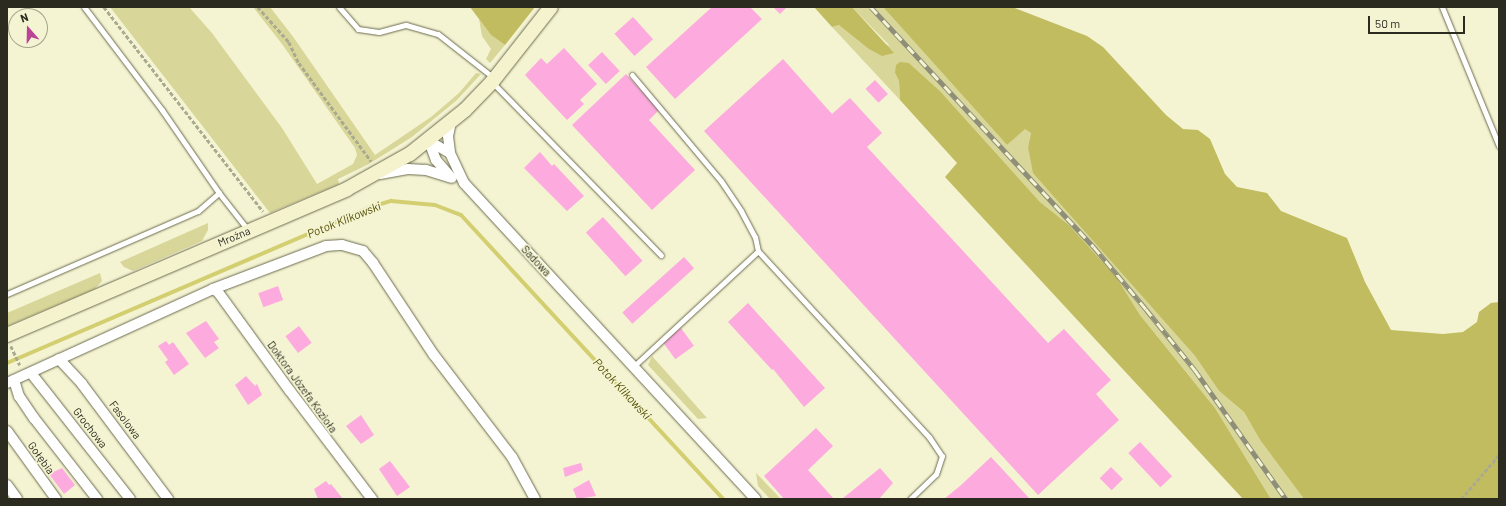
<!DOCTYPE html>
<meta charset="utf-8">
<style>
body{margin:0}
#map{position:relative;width:1506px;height:506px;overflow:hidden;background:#f4f4d3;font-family:Barlow,sans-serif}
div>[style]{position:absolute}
.green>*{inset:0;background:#d8d699}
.forest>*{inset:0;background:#c1bc5f}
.stream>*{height:4px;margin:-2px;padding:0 2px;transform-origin:2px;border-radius:2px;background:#d3cf71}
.building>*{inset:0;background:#fdaade;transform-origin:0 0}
.path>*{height:2.5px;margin-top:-1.25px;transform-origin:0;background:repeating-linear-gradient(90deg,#aaaa91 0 4px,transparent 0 6px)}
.roads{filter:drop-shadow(0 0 1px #6c6b4e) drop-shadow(0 0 1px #6c6b4e)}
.service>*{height:5px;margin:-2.5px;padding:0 2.5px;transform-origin:2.5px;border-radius:2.5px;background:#fff}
.minor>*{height:10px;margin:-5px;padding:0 5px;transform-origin:5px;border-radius:5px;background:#fff}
.secondary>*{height:14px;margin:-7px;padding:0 7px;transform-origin:7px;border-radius:7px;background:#f5f3ce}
.rail>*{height:4.5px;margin-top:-2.25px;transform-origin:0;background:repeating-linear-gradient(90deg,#f4f4d3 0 9px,#8f8f79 0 18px);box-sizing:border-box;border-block:1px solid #8f8f79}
span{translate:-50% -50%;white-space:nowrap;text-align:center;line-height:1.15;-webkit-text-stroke:3.5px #f4f4d3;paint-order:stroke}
.street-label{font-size:11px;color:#2b2b1f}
.water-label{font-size:12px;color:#534f03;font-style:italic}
.frame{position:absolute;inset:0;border:8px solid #2b2b1f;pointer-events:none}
.north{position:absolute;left:8px;top:8px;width:40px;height:40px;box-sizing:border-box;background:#f4f4d3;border:1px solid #a4a48b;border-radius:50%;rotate:340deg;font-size:11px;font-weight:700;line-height:16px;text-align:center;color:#2b2b1f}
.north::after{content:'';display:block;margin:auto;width:14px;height:18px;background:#bb4296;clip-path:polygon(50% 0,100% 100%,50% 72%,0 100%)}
.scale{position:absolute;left:1368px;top:16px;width:97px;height:18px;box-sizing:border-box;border:2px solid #2b2b1f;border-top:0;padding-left:5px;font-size:12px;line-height:14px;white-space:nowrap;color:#2b2b1f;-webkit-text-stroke:3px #f4f4d3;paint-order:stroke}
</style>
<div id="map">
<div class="green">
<i style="clip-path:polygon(110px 7px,189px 7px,212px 33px,282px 128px,317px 184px,353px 164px,357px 155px,355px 148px,282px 44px,253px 7px,270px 7px,294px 38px,375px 155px,431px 117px,459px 93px,476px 73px,481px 74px,457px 100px,412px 137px,369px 164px,338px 179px,339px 184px,270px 213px)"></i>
<i style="clip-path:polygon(852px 7px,883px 7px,1007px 145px,1025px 128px,1031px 133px,1028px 147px,1083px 229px,1195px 356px,1219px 391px,1244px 412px,1260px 440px,1304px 499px,1271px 499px,1215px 408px,1140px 315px,1117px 278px,1069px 225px,1040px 202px,940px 91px,909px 63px,895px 73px,899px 81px,900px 100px,832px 27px,839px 25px,890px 46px)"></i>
<i style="clip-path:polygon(479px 19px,491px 35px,505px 45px,490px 63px,486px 59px,491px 49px,482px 36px)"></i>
<i style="clip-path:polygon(208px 223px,208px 230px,202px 241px,133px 271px,124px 267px,120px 262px)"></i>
<i style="clip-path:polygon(100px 273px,102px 281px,95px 289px,7px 326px,7px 313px)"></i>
<i style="clip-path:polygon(652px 356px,707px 418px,698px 419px,648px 365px)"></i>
<i style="clip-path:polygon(756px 473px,781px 499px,770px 499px,758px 486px)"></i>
</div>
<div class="forest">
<i style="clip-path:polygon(470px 7px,535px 7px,505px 45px,491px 35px)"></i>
<i style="clip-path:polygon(814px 7px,852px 7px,894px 53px,882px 56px,869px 49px,839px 25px,832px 27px)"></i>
<i style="clip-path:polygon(883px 7px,1012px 7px,1087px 36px,1103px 47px,1166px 115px,1183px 129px,1198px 130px,1210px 139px,1225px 174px,1237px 187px,1267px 193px,1281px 211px,1347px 238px,1365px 282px,1391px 330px,1443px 334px,1463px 332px,1477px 322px,1479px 312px,1491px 303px,1499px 302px,1499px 499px,1304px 499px,1260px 440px,1244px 412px,1219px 391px,1195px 356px,1033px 173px,1028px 147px,1031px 133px,1025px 129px,1007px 145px)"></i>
<i style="clip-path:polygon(900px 62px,909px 63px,940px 91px,1040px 202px,1069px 225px,1117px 278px,1140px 315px,1215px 408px,1271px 499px,1243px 499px,945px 177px,957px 163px,900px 100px,899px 81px,895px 73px,896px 65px)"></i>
</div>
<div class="stream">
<i style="left:7px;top:363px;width:396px;rotate:-23.2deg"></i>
<i style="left:371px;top:207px;width:21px;rotate:-17deg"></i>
<i style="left:391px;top:201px;width:44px;rotate:5.2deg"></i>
<i style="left:435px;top:205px;width:28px;rotate:21deg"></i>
<i style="left:461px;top:215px;width:386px;rotate:47.3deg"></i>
</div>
<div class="building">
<i style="clip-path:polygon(712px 7px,750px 7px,762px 19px,675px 99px,646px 67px)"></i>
<i style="clip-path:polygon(773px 7px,787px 7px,780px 14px)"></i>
<i style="left:633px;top:17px;width:30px;height:25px;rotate:48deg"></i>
<i style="clip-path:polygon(564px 48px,597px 84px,580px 100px,584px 104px,567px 120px,525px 75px,541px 58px,547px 64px)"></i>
<i style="left:602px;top:52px;width:26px;height:19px;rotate:47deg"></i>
<i style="clip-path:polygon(783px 59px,832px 114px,850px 98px,882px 133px,867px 147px,1048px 343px,1064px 329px,1111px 380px,1096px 394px,1119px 420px,1038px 495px,704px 131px)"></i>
<i style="clip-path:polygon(626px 74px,659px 110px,649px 120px,695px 170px,652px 210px,572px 125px)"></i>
<i style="left:875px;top:80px;width:19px;height:13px;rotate:47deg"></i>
<i style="clip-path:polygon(540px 152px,552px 166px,554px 164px,584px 196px,567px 211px,524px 168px)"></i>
<i style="left:603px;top:217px;width:59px;height:23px;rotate:48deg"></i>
<i style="left:684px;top:257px;width:15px;height:83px;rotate:48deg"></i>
<i style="left:278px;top:286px;width:15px;height:21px;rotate:70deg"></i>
<i style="clip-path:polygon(748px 303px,825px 388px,804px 407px,773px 369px,772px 370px,728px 322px)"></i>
<i style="clip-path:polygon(206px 321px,219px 339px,214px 342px,219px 348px,205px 358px,186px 333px)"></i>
<i style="left:299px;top:326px;width:21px;height:17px;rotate:53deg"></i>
<i style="left:681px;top:328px;width:22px;height:23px;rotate:54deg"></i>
<i style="clip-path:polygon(166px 341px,169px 345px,173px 342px,189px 364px,174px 375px,165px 362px,168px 360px,158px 346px)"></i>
<i style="clip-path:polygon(246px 376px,255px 386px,257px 384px,262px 395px,248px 405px,235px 385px)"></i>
<i style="clip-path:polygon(361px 415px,374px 435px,361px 444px,346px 426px)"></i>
<i style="clip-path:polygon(816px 428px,833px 446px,808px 470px,834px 499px,784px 499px,764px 476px)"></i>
<i style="left:1140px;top:442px;width:47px;height:16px;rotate:47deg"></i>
<i style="clip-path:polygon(991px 457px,1030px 499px,944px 499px,960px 486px)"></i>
<i style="clip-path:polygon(390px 461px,410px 487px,397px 496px,379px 469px)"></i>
<i style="clip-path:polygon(581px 463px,583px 470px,565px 477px,563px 468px)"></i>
<i style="left:1111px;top:467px;width:17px;height:16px;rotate:45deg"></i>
<i style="clip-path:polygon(62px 468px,75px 485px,64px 494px,49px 474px)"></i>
<i style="clip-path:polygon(880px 468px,893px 483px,879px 499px,842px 499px)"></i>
<i style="clip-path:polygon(589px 480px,596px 496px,577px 499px,573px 489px)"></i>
<i style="clip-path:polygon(326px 481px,329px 485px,331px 484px,343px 499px,318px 499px,314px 489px)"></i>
</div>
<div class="path">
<i style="left:104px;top:7px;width:259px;rotate:52.1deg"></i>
<i style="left:258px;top:7px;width:47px;rotate:48.5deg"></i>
<i style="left:289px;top:42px;width:23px;rotate:65deg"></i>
<i style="left:299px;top:63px;width:122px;rotate:53.7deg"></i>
<i style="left:11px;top:346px;width:21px;rotate:65deg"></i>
<i style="left:1461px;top:499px;width:58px;rotate:-49.2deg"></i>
</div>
<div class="roads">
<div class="service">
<i style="left:339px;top:7px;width:29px;rotate:49deg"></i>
<i style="left:358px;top:29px;width:21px;rotate:8deg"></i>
<i style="left:379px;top:32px;width:28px;rotate:-15deg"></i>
<i style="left:406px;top:25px;width:33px;rotate:16deg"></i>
<i style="left:438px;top:34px;width:71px;rotate:38.2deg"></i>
<i style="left:1442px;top:7px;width:150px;rotate:67.7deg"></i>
<i style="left:632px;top:75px;width:138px;rotate:50deg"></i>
<i style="left:721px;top:181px;width:36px;rotate:56deg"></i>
<i style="left:741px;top:211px;width:30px;rotate:62deg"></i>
<i style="left:755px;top:237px;width:14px;rotate:78deg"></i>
<i style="left:492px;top:82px;width:242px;rotate:45.7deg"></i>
<i style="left:219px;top:193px;width:47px;rotate:51.9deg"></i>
<i style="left:7px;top:294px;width:208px;rotate:-23.5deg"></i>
<i style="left:198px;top:211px;width:28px;rotate:-41deg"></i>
<i style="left:219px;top:193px;width:101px;rotate:-124.5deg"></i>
<i style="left:162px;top:110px;width:129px;rotate:-127.1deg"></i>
<i style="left:634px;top:366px;width:169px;rotate:-42.8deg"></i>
<i style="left:758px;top:251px;width:253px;rotate:47.4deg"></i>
<i style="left:929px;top:437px;width:23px;rotate:56deg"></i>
<i style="left:942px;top:456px;width:19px;rotate:108deg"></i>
<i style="left:936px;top:474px;width:36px;rotate:136deg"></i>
</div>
<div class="minor">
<i style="left:451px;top:122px;width:14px;rotate:102deg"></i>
<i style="left:448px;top:136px;width:17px;rotate:83deg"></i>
<i style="left:450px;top:153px;width:33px;rotate:65deg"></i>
<i style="left:464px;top:183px;width:430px;rotate:47.3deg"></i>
<i style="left:429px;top:141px;width:20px;rotate:70deg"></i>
<i style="left:436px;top:160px;width:20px;rotate:49deg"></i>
<i style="left:429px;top:141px;width:24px;rotate:30deg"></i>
<i style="left:380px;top:174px;width:28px;rotate:-10deg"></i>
<i style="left:408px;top:169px;width:18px;rotate:3deg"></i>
<i style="left:426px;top:170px;width:27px;rotate:17deg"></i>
<i style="left:213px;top:289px;width:6px;rotate:31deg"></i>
<i style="left:218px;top:292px;width:122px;rotate:54deg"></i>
<i style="left:290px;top:391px;width:136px;rotate:52.8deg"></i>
<i style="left:59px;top:359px;width:34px;rotate:47deg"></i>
<i style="left:82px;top:384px;width:144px;rotate:53.2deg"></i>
<i style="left:31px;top:373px;width:160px;rotate:51.8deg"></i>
<i style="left:14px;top:380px;width:17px;rotate:73deg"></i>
<i style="left:19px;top:396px;width:27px;rotate:56deg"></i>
<i style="left:34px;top:418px;width:103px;rotate:52.1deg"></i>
<i style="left:7px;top:383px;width:226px;rotate:-24.5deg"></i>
<i style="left:213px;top:289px;width:121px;rotate:-20.8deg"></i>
<i style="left:326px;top:246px;width:16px;rotate:-4deg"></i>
<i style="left:342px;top:245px;width:22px;rotate:16deg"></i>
<i style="left:363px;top:251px;width:16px;rotate:50deg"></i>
<i style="left:373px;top:263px;width:110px;rotate:56.5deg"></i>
<i style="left:434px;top:355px;width:128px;rotate:52.6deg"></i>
<i style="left:512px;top:457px;width:48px;rotate:61.3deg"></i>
<i style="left:7px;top:431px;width:84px;rotate:54.2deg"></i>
<i style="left:7px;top:485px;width:17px;rotate:54deg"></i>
</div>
<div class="secondary">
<i style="left:7px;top:335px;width:370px;rotate:-23.2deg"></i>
<i style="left:347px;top:189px;width:72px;rotate:-29.1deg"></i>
<i style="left:410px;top:154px;width:70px;rotate:-38.7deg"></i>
<i style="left:465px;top:110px;width:39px;rotate:-46deg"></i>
<i style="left:492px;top:82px;width:95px;rotate:-51.8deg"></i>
</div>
</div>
<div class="rail">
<i style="left:871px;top:7px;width:328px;rotate:47.1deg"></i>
<i style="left:1094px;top:247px;width:81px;rotate:50deg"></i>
<i style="left:1146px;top:309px;width:78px;rotate:51.2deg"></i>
<i style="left:1195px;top:370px;width:158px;rotate:54.8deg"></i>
</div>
<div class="street-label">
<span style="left:234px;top:237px;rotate:-23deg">Mroźna</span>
<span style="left:536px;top:261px;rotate:47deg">Sadowa</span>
<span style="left:302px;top:387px;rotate:54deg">Doktora Józefa Kozioła</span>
<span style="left:125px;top:420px;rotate:53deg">Fasolowa</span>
<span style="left:90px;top:428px;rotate:52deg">Grochowa</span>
<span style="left:41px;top:458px;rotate:54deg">Gołębia</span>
</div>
<div class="water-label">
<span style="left:344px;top:220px;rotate:-22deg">Potok Klikowski</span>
<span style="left:622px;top:389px;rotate:47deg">Potok Klikowski</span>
</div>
<div class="frame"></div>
<div class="north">N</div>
<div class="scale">50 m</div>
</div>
